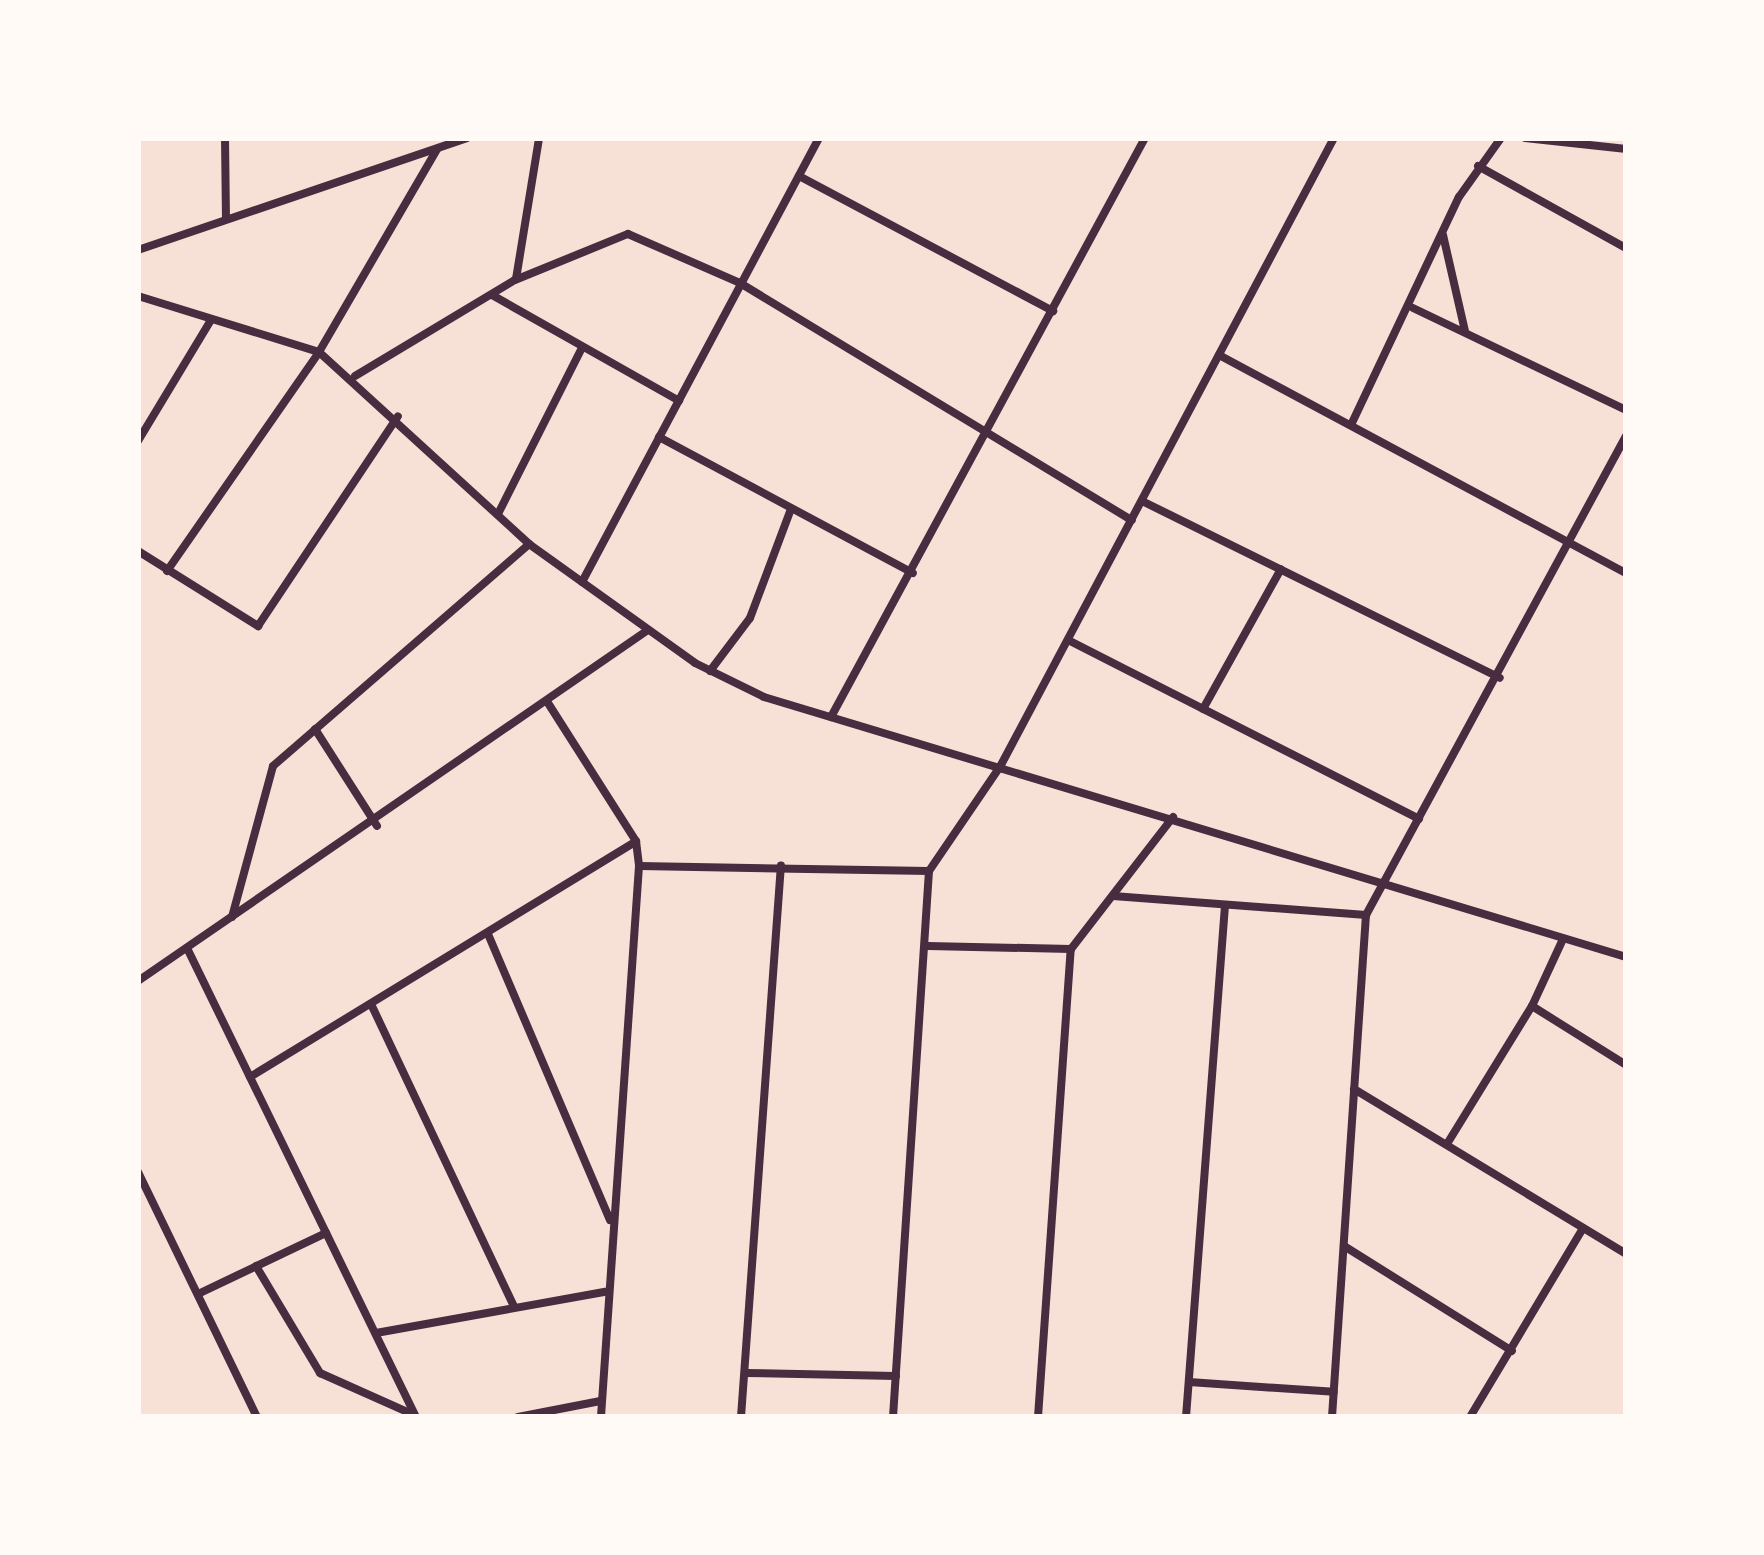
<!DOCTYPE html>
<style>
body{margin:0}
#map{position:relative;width:1764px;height:1555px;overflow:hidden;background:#f7e1d7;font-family:"Source Sans 3",sans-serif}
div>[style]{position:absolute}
.minor>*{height:8px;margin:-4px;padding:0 4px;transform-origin:4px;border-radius:4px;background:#4a2c40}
span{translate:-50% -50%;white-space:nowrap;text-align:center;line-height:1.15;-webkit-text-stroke:12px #fffaf5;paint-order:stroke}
.frame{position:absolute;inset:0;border:141px solid #fffaf5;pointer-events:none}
</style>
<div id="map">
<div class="minor">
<i style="left:225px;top:138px;width:80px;rotate:89.3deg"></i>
<i style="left:1525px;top:138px;width:102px;rotate:6.2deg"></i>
<i style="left:1478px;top:166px;width:169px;rotate:29deg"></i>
<i style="left:799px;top:176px;width:288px;rotate:28deg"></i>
<i style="left:1443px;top:235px;width:98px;rotate:77.1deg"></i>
<i style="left:138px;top:250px;width:348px;rotate:-18.8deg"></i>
<i style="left:516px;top:279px;width:143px;rotate:-80.7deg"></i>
<i style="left:492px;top:295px;width:215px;rotate:29.5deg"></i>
<i style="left:138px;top:296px;width:189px;rotate:17.2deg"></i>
<i style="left:319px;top:352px;width:285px;rotate:42.4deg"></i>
<i style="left:529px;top:544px;width:204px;rotate:35.6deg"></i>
<i style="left:695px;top:663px;width:77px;rotate:26.2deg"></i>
<i style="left:764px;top:697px;width:900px;rotate:16.78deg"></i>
<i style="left:1413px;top:308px;width:236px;rotate:25.6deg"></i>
<i style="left:1219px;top:355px;width:462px;rotate:28.2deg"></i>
<i style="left:355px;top:376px;width:187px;rotate:-31deg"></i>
<i style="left:515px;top:280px;width:122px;rotate:-22.2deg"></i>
<i style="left:628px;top:234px;width:122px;rotate:23.6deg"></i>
<i style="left:740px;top:283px;width:458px;rotate:31.2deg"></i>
<i style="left:1351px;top:425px;width:252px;rotate:-64.7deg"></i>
<i style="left:1459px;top:197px;width:72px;rotate:-54.6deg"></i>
<i style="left:659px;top:437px;width:288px;rotate:28.2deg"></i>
<i style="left:138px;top:441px;width:141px;rotate:-58.9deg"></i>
<i style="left:1142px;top:501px;width:399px;rotate:26.3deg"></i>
<i style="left:498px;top:514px;width:186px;rotate:-63.2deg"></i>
<i style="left:138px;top:551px;width:142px;rotate:32deg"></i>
<i style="left:258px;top:626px;width:252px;rotate:-56.3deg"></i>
<i style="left:167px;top:571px;width:267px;rotate:-55.2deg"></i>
<i style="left:319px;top:352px;width:235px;rotate:-59.8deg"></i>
<i style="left:582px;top:582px;width:503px;rotate:-61.91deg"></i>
<i style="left:1068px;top:640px;width:394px;rotate:27deg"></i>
<i style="left:710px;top:671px;width:66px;rotate:-53deg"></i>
<i style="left:750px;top:618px;width:116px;rotate:-69.4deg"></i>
<i style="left:548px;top:703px;width:164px;rotate:57.5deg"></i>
<i style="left:636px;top:841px;width:25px;rotate:83deg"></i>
<i style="left:639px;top:866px;width:552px;rotate:93.95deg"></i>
<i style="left:1203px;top:709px;width:160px;rotate:-60.9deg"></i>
<i style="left:831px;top:717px;width:659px;rotate:-61.53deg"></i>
<i style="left:315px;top:729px;width:115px;rotate:57.4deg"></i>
<i style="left:639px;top:866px;width:290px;rotate:1deg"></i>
<i style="left:1113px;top:896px;width:254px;rotate:4.3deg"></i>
<i style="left:232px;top:917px;width:156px;rotate:-74.8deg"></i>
<i style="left:273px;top:766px;width:339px;rotate:-40.9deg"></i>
<i style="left:488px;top:934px;width:311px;rotate:66.9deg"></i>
<i style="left:1563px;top:939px;width:74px;rotate:114.8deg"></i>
<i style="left:1532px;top:1006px;width:111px;rotate:32.1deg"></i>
<i style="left:928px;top:946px;width:143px;rotate:1.2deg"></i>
<i style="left:1071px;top:949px;width:167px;rotate:-52.3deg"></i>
<i style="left:187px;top:948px;width:520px;rotate:63.98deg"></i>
<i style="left:138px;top:981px;width:619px;rotate:-34.54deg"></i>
<i style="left:371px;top:1004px;width:333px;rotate:64.7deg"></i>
<i style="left:250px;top:1077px;width:452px;rotate:-31.4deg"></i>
<i style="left:1354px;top:1089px;width:318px;rotate:31.2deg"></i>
<i style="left:1447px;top:1144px;width:162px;rotate:-58.4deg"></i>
<i style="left:138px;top:1172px;width:272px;rotate:64.1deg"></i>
<i style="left:1344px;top:1246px;width:198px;rotate:32deg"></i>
<i style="left:256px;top:1266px;width:125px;rotate:59.1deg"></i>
<i style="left:320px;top:1373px;width:101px;rotate:24deg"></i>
<i style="left:198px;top:1294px;width:142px;rotate:-25.5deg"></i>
<i style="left:376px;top:1333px;width:233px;rotate:-10.2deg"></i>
<i style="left:745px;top:1373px;width:151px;rotate:1.1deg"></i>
<i style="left:1189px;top:1382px;width:145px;rotate:3.9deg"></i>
<i style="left:518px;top:1417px;width:84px;rotate:-11deg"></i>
<i style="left:741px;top:1417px;width:553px;rotate:-85.86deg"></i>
<i style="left:893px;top:1417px;width:547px;rotate:-86.23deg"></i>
<i style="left:929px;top:871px;width:128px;rotate:-55.8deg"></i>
<i style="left:1001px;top:765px;width:710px;rotate:-62.03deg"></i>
<i style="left:1038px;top:1417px;width:469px;rotate:-86deg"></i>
<i style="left:1186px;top:1417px;width:513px;rotate:-85.64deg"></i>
<i style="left:1332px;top:1417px;width:503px;rotate:-86.13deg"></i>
<i style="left:1366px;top:915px;width:545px;rotate:-61.51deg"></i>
<i style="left:1470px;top:1417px;width:220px;rotate:-59.1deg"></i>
</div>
<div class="frame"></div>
</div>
